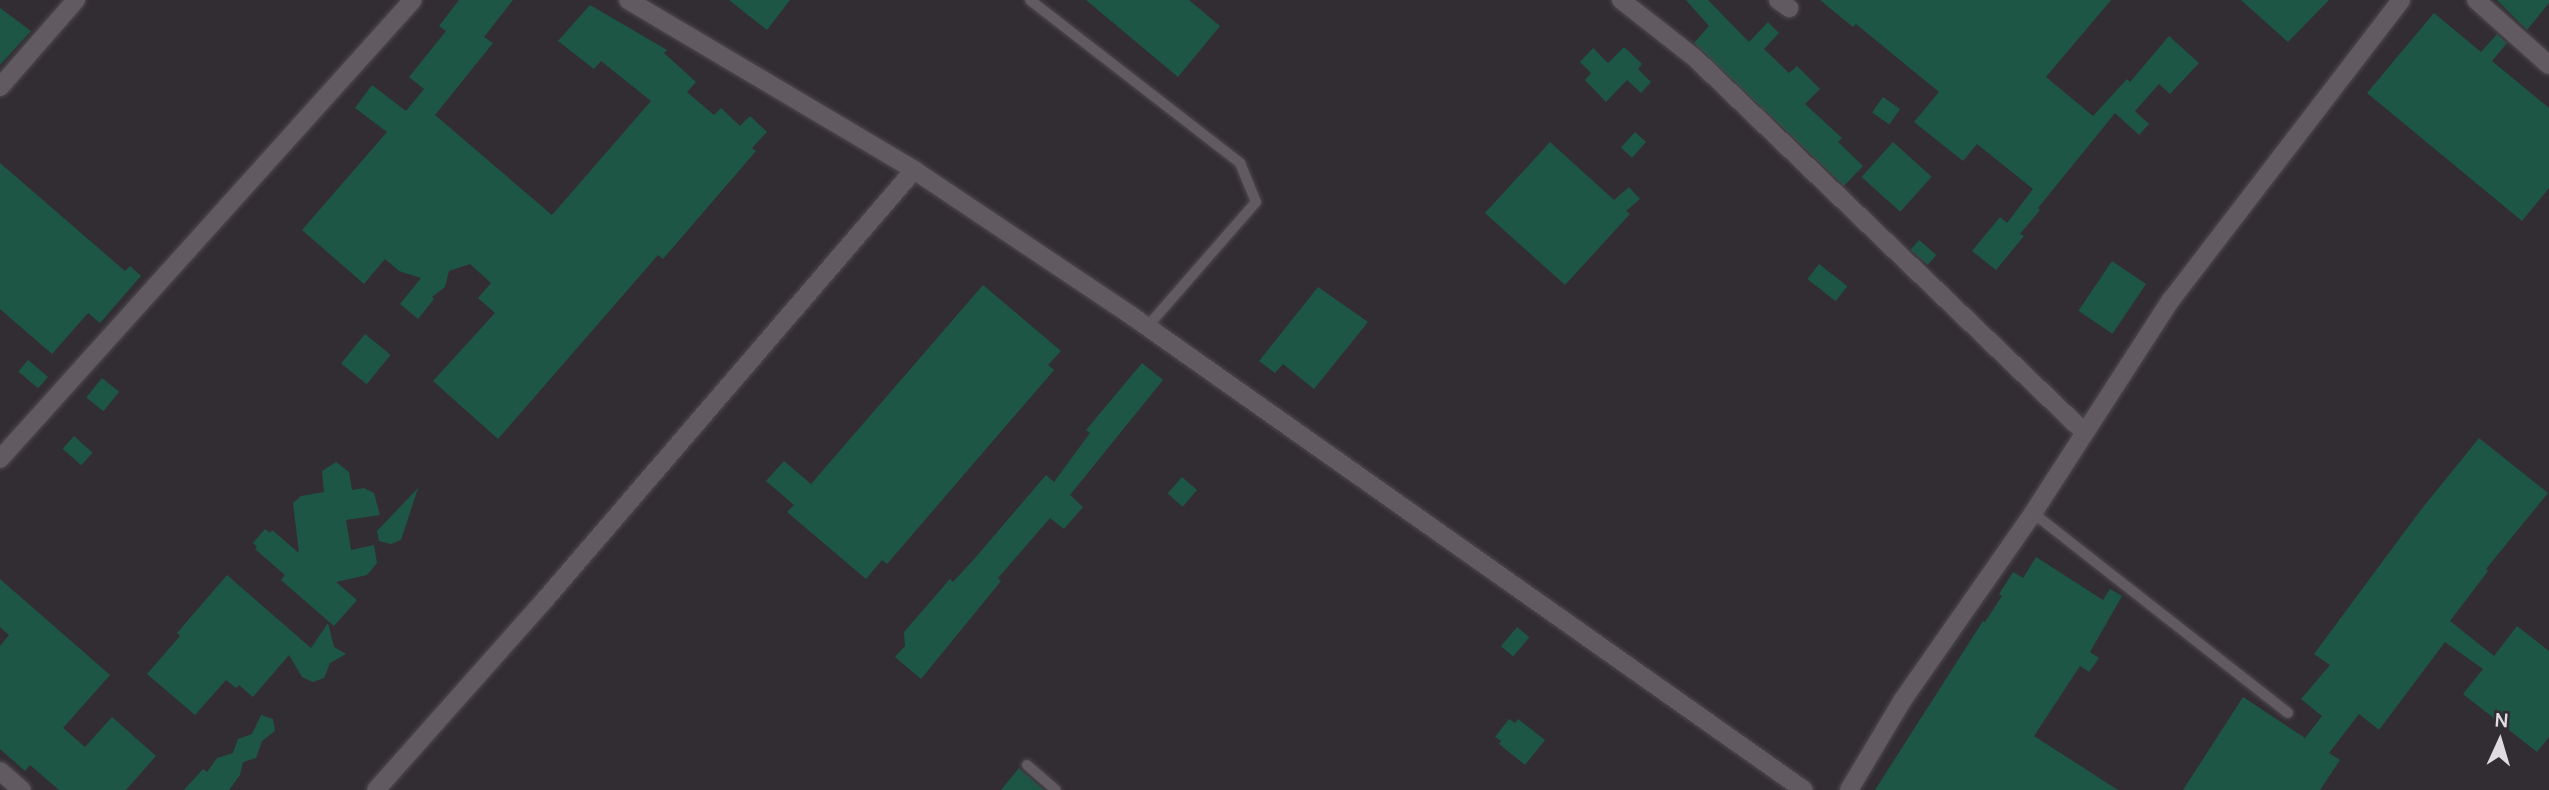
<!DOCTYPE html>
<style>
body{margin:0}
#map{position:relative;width:2549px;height:790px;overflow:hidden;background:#322d32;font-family:Manrope,sans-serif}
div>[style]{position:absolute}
.building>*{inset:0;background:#1d5645;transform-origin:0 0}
.roads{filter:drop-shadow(0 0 2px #4d494d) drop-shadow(0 0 2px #4d494d)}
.service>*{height:10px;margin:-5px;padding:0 5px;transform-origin:5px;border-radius:5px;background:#615b61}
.minor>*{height:18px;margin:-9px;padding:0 9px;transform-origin:9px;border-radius:9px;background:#615b61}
span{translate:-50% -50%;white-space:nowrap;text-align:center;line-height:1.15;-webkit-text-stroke:6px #322d32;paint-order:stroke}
.north{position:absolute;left:2465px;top:706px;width:70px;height:70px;-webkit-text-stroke:5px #322d32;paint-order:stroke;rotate:4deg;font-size:19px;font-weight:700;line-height:28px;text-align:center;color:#dfdcdf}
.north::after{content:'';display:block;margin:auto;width:24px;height:32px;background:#dfdcdf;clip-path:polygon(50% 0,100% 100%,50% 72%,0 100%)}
</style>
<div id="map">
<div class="building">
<i style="clip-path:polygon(459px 0,513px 0,484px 37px,493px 43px,435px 115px,552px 215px,651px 101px,601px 61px,594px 69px,558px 41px,590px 5px,667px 50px,664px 53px,696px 82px,687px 92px,714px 115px,721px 108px,740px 126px,750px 116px,767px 132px,752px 148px,756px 151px,663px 259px,658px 255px,498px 439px,433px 381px,495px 313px,478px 298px,491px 283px,470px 264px,449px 271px,445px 287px,432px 297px,434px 299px,418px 319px,400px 304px,421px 278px,399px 271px,385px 259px,364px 284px,302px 230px,387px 132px,355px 108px,372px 85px,406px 111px,424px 89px,409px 77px,446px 31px,439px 26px)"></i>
<i style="clip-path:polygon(729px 0,790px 0,767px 30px)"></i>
<i style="clip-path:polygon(1086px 0,1189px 0,1220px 26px,1178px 77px)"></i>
<i style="clip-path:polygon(1686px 0,1708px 0,1749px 42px,1768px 22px,1779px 33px,1764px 49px,1789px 73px,1797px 66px,1820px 89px,1805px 104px,1842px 138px,1838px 142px,1863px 166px,1844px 186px,1694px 43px,1709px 26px)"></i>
<i style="clip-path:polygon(1820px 0,2111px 0,2046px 77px,2093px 116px,2127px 79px,2130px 82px,2169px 36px,2199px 63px,2170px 94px,2159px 84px,2135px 111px,2149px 124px,2139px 135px,2115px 113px,2038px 208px,2040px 210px,2020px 234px,2024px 236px,1996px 270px,1972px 251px,2000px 217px,2007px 223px,2033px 189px,1977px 144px,1963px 161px,1914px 122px,1939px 92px,1856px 24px,1853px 27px)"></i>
<i style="clip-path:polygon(2241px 0,2329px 0,2288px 42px)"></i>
<i style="clip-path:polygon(2497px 0,2549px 0,2549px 3px,2527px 30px)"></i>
<i style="clip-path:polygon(0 8px,31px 31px,0 65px)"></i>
<i style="clip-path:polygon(2434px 13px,2481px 52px,2497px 34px,2507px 43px,2492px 61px,2549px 108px,2549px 188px,2522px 221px,2367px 93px)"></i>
<i style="clip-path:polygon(1624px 47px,1642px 64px,1638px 69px,1651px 82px,1641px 93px,1627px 80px,1606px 102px,1585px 80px,1591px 73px,1580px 62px,1593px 48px,1608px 63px)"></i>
<i style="left:1883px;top:97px;width:21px;height:19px;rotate:35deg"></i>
<i style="left:1635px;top:132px;width:15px;height:21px;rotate:42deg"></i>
<i style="clip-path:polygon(1550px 142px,1614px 200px,1629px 187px,1640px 199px,1626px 211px,1630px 214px,1565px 285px,1485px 213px)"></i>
<i style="left:1893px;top:142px;width:52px;height:47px;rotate:42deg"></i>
<i style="clip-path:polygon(0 163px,125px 271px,130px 266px,141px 276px,100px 323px,88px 313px,52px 354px,0 309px)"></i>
<i style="left:1919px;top:240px;width:23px;height:13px;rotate:41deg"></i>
<i style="left:2112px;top:261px;width:41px;height:60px;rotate:34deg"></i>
<i style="left:1819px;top:264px;width:36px;height:19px;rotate:38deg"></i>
<i style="clip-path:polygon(983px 285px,1061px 351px,1048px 365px,1054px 370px,887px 564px,882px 560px,866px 579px,787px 512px,794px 505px,766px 481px,784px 461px,811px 484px)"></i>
<i style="clip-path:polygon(1318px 287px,1368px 322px,1314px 389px,1283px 364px,1275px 373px,1259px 361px)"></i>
<i style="left:365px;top:334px;width:33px;height:38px;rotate:39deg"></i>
<i style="left:28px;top:360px;width:26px;height:15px;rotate:40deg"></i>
<i style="clip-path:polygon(1142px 363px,1163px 380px,1070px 495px,1083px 507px,1064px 529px,1050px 518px,998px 578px,1001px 581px,921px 679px,895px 657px,905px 646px,904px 632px,950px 579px,953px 582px,975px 558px,1046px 475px,1054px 482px,1090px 433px,1086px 430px)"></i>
<i style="left:102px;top:378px;width:22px;height:25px;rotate:39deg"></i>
<i style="left:74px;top:436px;width:25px;height:17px;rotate:42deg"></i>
<i style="clip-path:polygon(2479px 438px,2548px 493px,2486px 569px,2488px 571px,2450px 621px,2494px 656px,2517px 626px,2549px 651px,2549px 737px,2537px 752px,2463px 694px,2483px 669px,2445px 642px,2379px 730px,2359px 714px,2329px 753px,2340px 760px,2320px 790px,2183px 790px,2243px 697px,2305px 738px,2322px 716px,2301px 699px,2330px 665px,2314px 654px,2420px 511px)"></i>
<i style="clip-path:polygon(336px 462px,349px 472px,352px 490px,364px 488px,374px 493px,380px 515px,346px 520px,351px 550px,374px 545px,377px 563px,367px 575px,336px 582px,357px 600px,334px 626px,281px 580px,285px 575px,255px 549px,257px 547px,253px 543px,265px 529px,270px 533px,272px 530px,299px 553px,293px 503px,301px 496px,324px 492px,322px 471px)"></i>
<i style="left:1182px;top:477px;width:20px;height:22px;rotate:41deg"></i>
<i style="clip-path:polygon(418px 488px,401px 540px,391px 544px,379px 541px,377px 531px)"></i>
<i style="clip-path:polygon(2036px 557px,2103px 600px,2110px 589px,2122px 596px,2090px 652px,2099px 658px,2089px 672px,2080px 666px,2034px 736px,2118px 790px,1875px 790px,1983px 621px,1985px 622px,2002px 596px,1999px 594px,2013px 572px,2023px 578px)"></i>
<i style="clip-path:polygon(227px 575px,311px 648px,328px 623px,334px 647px,346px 654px,330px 663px,324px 678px,313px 682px,302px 677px,289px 655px,253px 697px,239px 685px,236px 688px,226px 680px,195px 715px,147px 674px,180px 636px,177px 633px)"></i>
<i style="clip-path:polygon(0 579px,110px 675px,63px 728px,85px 747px,112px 717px,156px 756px,126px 790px,59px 790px,30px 765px,25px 771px,0 749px,0 646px,9px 635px,0 627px)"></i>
<i style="left:1517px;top:627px;width:16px;height:25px;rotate:40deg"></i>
<i style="clip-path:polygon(261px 715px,273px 719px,275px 731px,262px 741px,256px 758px,243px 762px,240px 775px,229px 790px,184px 790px,203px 769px,207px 772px,217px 758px,233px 753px,238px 739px,252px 734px)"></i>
<i style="clip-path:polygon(1509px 719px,1515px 723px,1518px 719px,1545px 740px,1525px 765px,1499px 744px,1501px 741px,1495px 737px)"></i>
<i style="clip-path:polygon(1019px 768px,1022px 771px,1044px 790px,1001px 790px)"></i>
</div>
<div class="roads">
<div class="service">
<i style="left:1030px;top:0;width:266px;rotate:37.8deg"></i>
<i style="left:1240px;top:163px;width:42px;rotate:67.7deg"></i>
<i style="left:1256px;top:202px;width:166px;rotate:131.1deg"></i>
<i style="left:2033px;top:513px;width:324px;rotate:38.1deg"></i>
<i style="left:1027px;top:765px;width:38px;rotate:41deg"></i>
</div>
<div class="minor">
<i style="left:628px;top:0;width:333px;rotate:30.7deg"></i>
<i style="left:914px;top:170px;width:262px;rotate:33.8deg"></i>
<i style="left:1132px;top:316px;width:822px;rotate:35.2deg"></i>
<i style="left:1621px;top:0;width:94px;rotate:38.1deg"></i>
<i style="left:1695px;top:58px;width:540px;rotate:43.87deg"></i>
<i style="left:1778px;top:0;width:14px;rotate:36deg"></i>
<i style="left:2476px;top:0;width:98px;rotate:41.7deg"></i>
<i style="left:0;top:87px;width:116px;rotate:-48.9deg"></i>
<i style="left:0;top:459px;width:617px;rotate:-48.02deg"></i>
<i style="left:0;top:771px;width:29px;rotate:41deg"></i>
<i style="left:376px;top:790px;width:251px;rotate:-48.4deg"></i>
<i style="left:543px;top:602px;width:569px;rotate:-49.34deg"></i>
<i style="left:1849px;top:790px;width:104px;rotate:-59.2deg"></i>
<i style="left:1902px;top:701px;width:229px;rotate:-55.1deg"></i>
<i style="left:2033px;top:513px;width:254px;rotate:-57.1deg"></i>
<i style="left:2171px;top:300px;width:378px;rotate:-52.5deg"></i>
</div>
</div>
<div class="north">N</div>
</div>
